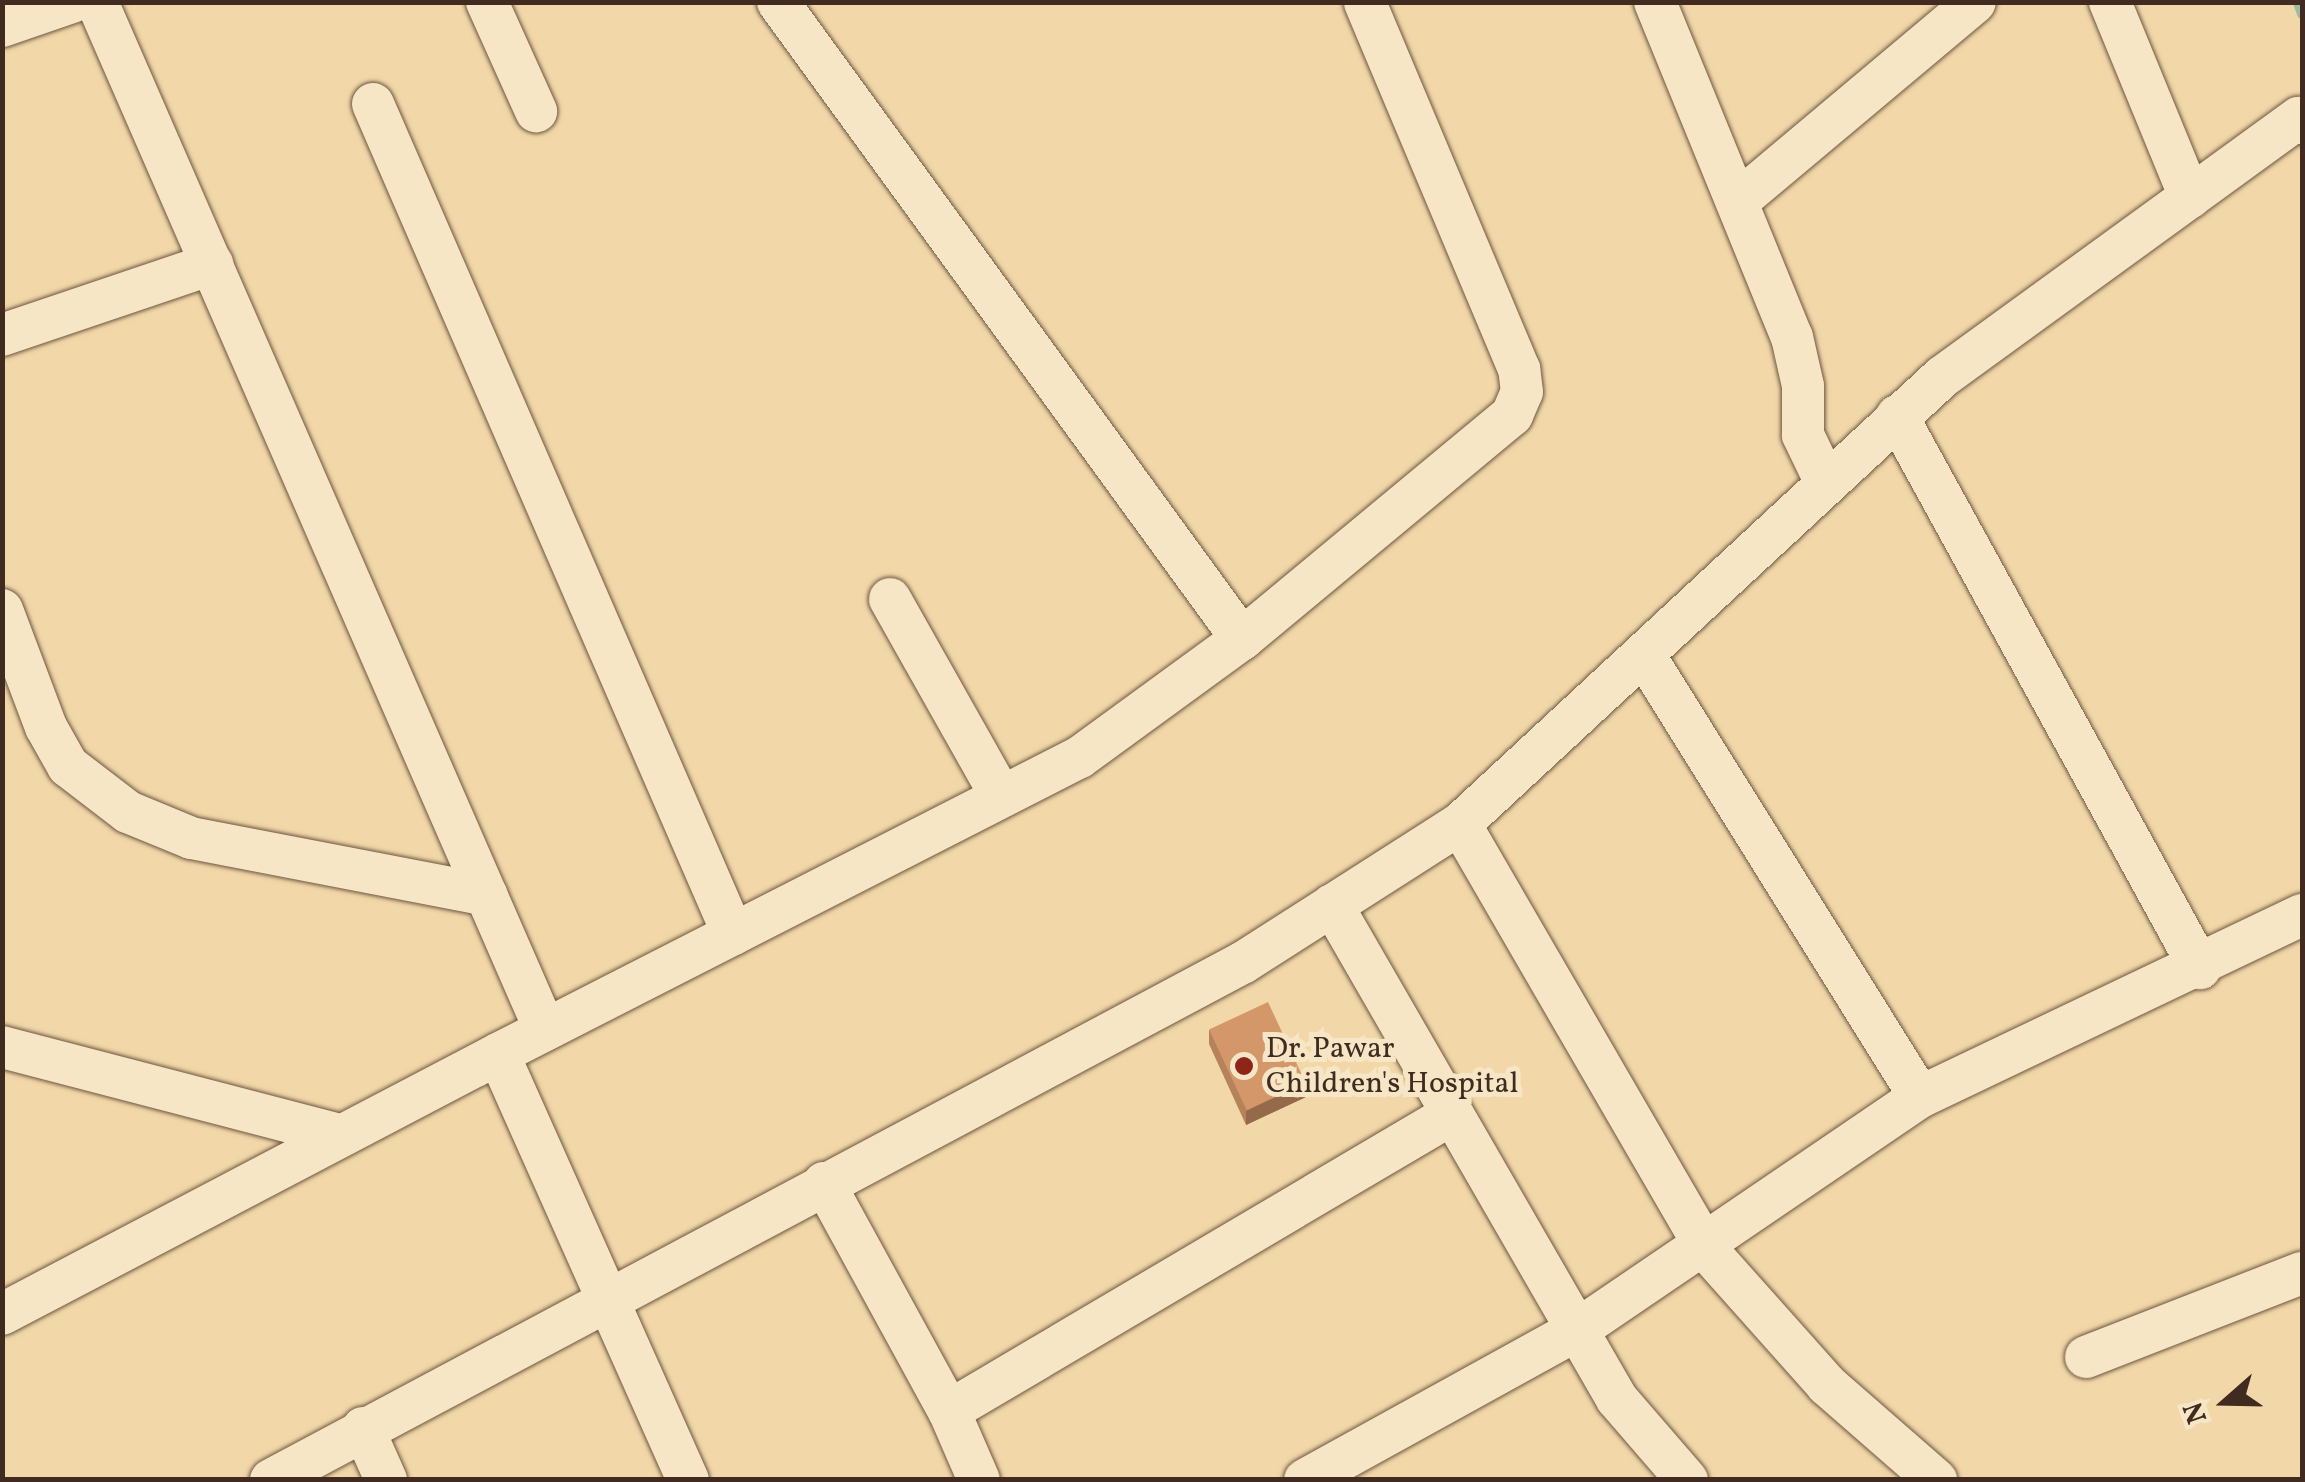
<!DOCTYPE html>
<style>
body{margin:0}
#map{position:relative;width:2305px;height:1482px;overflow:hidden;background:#f2d8a8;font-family:Vollkorn,serif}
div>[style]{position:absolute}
.stream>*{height:11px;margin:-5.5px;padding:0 5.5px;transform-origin:5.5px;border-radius:5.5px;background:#9cbba3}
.roads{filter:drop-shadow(0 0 2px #6d5641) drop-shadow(0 0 2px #6d5641)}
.minor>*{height:42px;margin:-21px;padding:0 21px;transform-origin:21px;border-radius:21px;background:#f7e6c6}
.wall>*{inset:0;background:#b6825b}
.shaded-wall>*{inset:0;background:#946a4a}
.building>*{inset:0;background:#d4976a;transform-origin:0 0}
.dots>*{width:28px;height:28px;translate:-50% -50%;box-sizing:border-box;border:5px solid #f7e6c6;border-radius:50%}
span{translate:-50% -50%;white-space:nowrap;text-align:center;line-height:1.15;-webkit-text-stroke:10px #f7e6c6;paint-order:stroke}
.poi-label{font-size:30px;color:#412a1f}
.left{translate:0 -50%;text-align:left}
.frame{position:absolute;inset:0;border:5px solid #412a1f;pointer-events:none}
.north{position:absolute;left:2175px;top:1352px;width:100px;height:100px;-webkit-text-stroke:8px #f7e6c6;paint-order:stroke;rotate:250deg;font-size:28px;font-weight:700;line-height:40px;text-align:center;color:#412a1f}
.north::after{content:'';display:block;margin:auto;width:35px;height:45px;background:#412a1f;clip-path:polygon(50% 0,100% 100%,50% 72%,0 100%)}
</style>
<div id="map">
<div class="stream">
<i style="left:2298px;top:2px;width:12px;rotate:70deg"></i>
</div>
<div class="roads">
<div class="minor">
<i style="left:97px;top:2px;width:1121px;rotate:66.45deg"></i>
<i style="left:487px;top:2px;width:120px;rotate:65.8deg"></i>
<i style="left:1655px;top:2px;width:362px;rotate:67.8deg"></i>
<i style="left:1792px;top:337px;width:50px;rotate:77.3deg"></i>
<i style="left:1803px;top:386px;width:49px;rotate:90deg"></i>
<i style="left:1803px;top:435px;width:51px;rotate:64.4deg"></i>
<i style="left:2110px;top:2px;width:211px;rotate:67.7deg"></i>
<i style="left:2px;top:26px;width:74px;rotate:-18.9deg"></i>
<i style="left:373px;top:104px;width:905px;rotate:66.55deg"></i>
<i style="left:1738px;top:201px;width:309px;rotate:-40deg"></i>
<i style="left:2px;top:335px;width:222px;rotate:-18.7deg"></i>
<i style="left:1897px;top:416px;width:630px;rotate:61.24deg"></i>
<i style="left:890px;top:599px;width:226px;rotate:60.6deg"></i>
<i style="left:2px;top:610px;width:125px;rotate:69.4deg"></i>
<i style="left:46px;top:727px;width:45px;rotate:60.6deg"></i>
<i style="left:68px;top:766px;width:76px;rotate:37.5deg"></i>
<i style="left:128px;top:812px;width:68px;rotate:22.4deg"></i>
<i style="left:191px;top:838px;width:301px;rotate:10.9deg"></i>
<i style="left:1242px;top:639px;width:351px;rotate:-39.7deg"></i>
<i style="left:1512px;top:415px;width:25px;rotate:-67deg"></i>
<i style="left:1522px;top:392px;width:23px;rotate:-97deg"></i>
<i style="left:1519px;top:369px;width:398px;rotate:-112.8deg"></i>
<i style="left:1646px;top:658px;width:517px;rotate:58.03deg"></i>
<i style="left:1920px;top:1097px;width:423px;rotate:-25.5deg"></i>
<i style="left:1460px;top:824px;width:491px;rotate:59.9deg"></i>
<i style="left:1706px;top:1249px;width:182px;rotate:48.3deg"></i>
<i style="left:1827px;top:1385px;width:145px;rotate:41.1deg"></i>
<i style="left:1332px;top:905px;width:570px;rotate:60.02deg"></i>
<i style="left:1617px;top:1399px;width:107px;rotate:49.2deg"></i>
<i style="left:2px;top:1047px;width:349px;rotate:14.6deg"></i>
<i style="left:824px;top:1183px;width:260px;rotate:61.3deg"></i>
<i style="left:949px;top:1411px;width:584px;rotate:-30.56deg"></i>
<i style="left:2px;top:1314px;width:560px;rotate:-27.66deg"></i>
<i style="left:2086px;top:1357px;width:232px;rotate:-21.3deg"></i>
<i style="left:949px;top:1411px;width:75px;rotate:66.5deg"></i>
<i style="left:363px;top:1428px;width:57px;rotate:66.1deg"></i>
<i style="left:271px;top:1480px;width:1102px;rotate:-28.03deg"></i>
<i style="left:1244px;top:962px;width:256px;rotate:-32.6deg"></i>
<i style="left:1460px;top:824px;width:657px;rotate:-42.84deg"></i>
<i style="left:1942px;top:377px;width:441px;rotate:-36deg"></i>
<i style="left:2299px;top:118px;width:6px;rotate:59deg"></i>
<i style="left:688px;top:1480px;width:466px;rotate:-114deg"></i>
<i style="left:498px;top:1054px;width:653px;rotate:-27.04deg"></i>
<i style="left:1080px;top:757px;width:200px;rotate:-36.1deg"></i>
<i style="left:1242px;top:639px;width:788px;rotate:-126.07deg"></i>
<i style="left:1305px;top:1480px;width:311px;rotate:-28.9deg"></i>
<i style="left:1577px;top:1330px;width:415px;rotate:-34.2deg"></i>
</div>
</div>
<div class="wall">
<i style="clip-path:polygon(1209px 1030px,1306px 1097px,1246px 1125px,1209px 1044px)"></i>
</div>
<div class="shaded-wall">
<i style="clip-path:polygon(1306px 1083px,1306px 1097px,1246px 1125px,1246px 1111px)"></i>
</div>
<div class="building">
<i style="left:1268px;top:1002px;width:89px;height:65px;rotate:65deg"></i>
</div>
<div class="dots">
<i style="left:1244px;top:1066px;background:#8f2418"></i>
</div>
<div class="poi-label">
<span class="left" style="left:1266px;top:1066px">Dr. Pawar<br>Children's Hospital</span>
</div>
<div class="frame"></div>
<div class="north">N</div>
</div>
